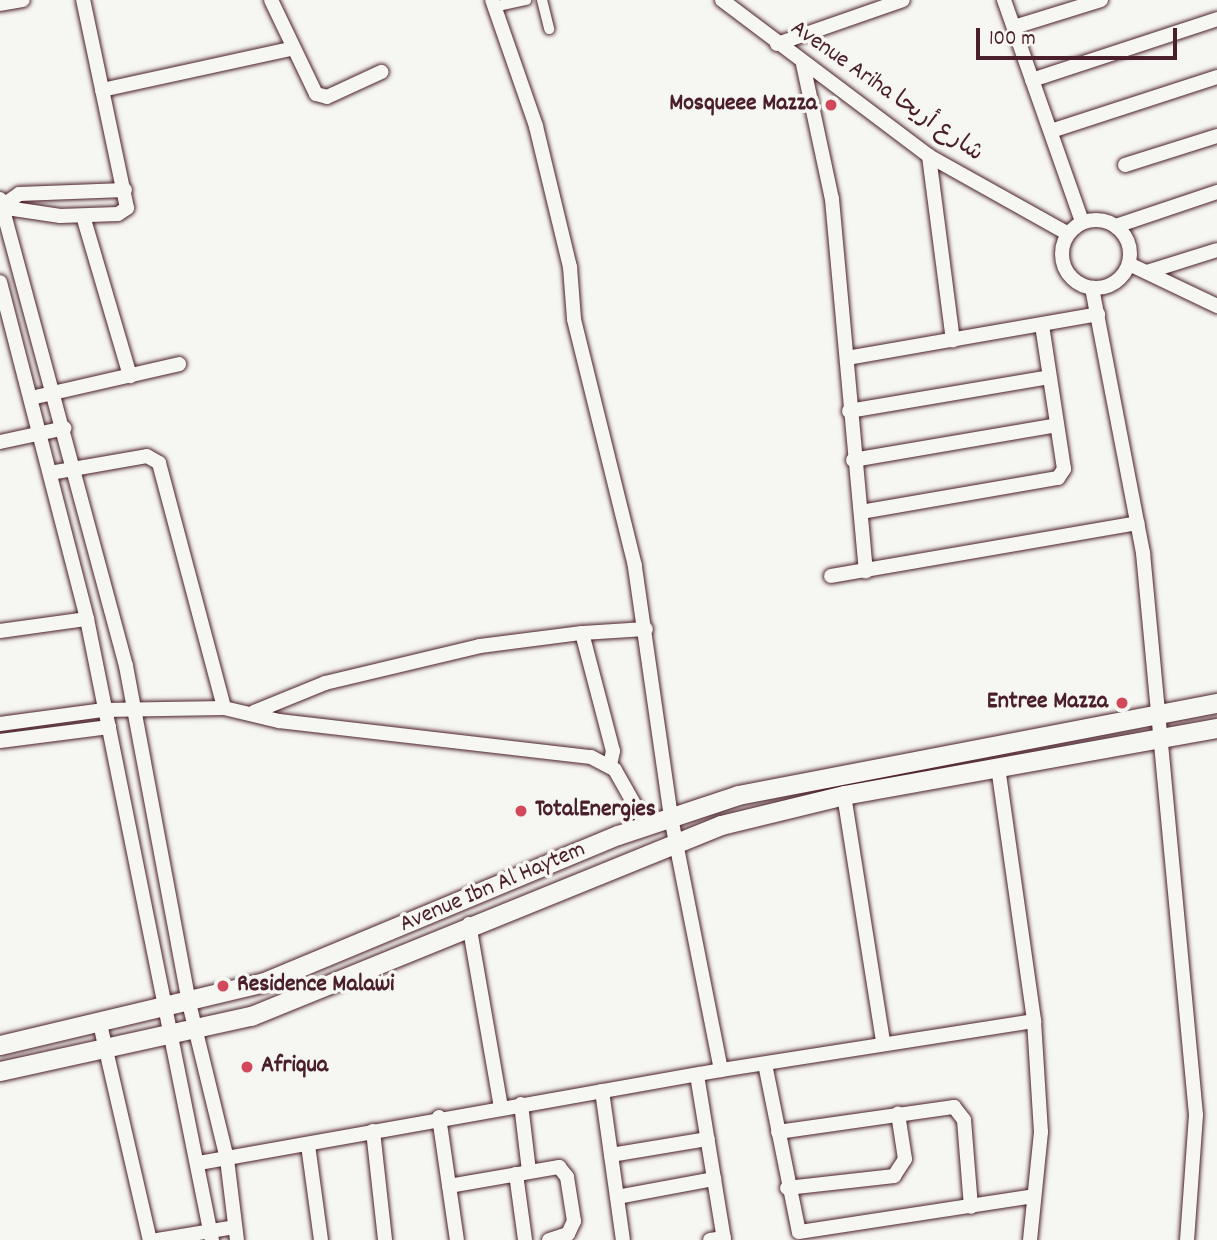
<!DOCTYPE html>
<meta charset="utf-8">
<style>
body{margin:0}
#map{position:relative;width:1217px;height:1240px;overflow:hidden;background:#f6f6f2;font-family:Dekko,"Playpen Sans Arabic",sans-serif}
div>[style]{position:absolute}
.roads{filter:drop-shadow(0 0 2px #4a1f2b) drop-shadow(0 0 2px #4a1f2b)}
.pedestrian>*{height:10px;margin:-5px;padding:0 5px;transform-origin:5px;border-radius:5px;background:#f6f6f2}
.minor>*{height:14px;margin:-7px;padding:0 7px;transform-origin:7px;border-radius:7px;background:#f6f6f2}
.minor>.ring{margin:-7px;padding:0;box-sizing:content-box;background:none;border:14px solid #f6f6f2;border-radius:50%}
.tertiary>*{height:19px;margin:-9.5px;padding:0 9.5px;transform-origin:9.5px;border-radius:9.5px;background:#f6f6f2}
.dots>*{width:19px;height:19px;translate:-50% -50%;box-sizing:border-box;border:4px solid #f6f6f2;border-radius:50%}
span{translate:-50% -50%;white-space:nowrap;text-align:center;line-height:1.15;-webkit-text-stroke:7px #f6f6f2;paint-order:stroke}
.street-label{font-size:24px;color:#4a1f2b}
.poi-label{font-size:24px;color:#4a1f2b;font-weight:700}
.right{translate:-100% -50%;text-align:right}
.left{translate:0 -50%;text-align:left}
.scale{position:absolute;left:976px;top:28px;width:201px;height:32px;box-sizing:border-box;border:4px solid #4a1f2b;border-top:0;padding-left:9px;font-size:21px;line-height:24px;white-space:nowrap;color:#4a1f2b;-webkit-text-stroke:5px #f6f6f2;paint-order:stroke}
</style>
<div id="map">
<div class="roads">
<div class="pedestrian">
<i style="left:542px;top:0;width:30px;rotate:76deg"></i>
<i style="left:493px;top:7px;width:34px;rotate:-12deg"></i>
</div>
<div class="minor">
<i style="left:271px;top:0;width:104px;rotate:64.4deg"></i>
<i style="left:316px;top:94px;width:11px;rotate:15deg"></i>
<i style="left:327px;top:97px;width:60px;rotate:-24.8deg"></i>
<i style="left:722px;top:0;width:259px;rotate:37deg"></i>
<i style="left:929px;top:156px;width:158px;rotate:29.2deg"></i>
<i style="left:1004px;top:0;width:235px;rotate:70.6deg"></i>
<i style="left:0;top:4px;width:23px;rotate:-10deg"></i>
<i style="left:1014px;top:27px;width:91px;rotate:-17.2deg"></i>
<i style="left:777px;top:44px;width:133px;rotate:-19.2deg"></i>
<i style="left:803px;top:64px;width:138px;rotate:77.9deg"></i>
<i style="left:832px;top:199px;width:374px;rotate:84.8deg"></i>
<i style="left:1032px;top:80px;width:195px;rotate:-18.2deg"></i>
<i style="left:102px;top:90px;width:192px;rotate:-12.3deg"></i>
<i style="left:1051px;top:131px;width:175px;rotate:-18deg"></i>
<i style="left:929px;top:156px;width:186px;rotate:82.6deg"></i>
<i style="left:1125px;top:165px;width:96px;rotate:-17.5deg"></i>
<i style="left:0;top:199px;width:484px;rotate:74.9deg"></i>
<i style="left:126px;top:666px;width:343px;rotate:79.4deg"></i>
<i style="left:189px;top:1003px;width:161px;rotate:76.3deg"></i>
<i style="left:227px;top:1159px;width:82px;rotate:83deg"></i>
<i style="left:2px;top:206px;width:21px;rotate:-35deg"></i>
<i style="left:19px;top:194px;width:106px;rotate:-2.2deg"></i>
<i style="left:0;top:207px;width:61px;rotate:8.5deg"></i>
<i style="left:60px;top:216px;width:58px;rotate:-2deg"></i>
<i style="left:118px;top:214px;width:11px;rotate:-34deg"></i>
<i style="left:127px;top:208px;width:213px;rotate:-101.9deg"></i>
<i style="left:83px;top:216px;width:167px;rotate:73.6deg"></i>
<i class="ring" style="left:1062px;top:220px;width:54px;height:54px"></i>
<i style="left:1116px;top:226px;width:107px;rotate:-18.6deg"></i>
<i style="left:1129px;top:264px;width:98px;rotate:25.5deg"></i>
<i style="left:1147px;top:272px;width:73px;rotate:-17.4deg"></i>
<i style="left:0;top:282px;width:348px;rotate:75.5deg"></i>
<i style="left:87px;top:619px;width:633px;rotate:78.62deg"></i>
<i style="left:1092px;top:288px;width:270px;rotate:79.1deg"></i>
<i style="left:1143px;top:553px;width:564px;rotate:84.61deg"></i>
<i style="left:1196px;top:1115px;width:125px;rotate:94.1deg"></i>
<i style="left:847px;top:358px;width:255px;rotate:-9.9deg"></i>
<i style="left:31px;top:398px;width:152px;rotate:-12.9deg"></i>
<i style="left:849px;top:411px;width:203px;rotate:-9.6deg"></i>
<i style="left:0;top:442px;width:66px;rotate:-12.2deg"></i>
<i style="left:853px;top:460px;width:207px;rotate:-9.7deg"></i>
<i style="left:50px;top:473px;width:98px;rotate:-9.9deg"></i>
<i style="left:147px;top:456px;width:14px;rotate:30deg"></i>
<i style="left:159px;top:463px;width:253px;rotate:75.1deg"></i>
<i style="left:861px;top:512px;width:200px;rotate:-9.8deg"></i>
<i style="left:1058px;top:478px;width:11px;rotate:-56deg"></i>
<i style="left:1064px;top:469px;width:146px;rotate:-98.7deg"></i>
<i style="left:831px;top:576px;width:311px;rotate:-9.8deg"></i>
<i style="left:0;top:631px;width:88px;rotate:-7.9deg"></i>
<i style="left:582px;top:633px;width:64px;rotate:-3.6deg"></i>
<i style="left:254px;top:712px;width:77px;rotate:-22.2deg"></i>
<i style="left:325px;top:683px;width:159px;rotate:-13.4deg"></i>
<i style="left:480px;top:646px;width:103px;rotate:-7.3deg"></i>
<i style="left:582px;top:633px;width:122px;rotate:75.3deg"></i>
<i style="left:613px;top:751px;width:14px;rotate:102deg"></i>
<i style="left:0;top:724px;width:105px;rotate:-7.7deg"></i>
<i style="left:104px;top:710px;width:120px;rotate:-1deg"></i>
<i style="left:224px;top:708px;width:57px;rotate:13.3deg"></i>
<i style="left:279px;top:721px;width:314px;rotate:6.6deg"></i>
<i style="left:591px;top:757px;width:27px;rotate:28deg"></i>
<i style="left:615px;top:770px;width:63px;rotate:60.6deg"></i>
<i style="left:0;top:741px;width:110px;rotate:-7.3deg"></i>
<i style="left:998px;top:767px;width:257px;rotate:81.9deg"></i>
<i style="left:1034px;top:1021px;width:111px;rotate:86.4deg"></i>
<i style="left:1041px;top:1132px;width:109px;rotate:95.8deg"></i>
<i style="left:844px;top:795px;width:250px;rotate:81deg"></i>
<i style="left:469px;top:924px;width:186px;rotate:80.1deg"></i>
<i style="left:100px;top:1024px;width:222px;rotate:77deg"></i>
<i style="left:765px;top:1064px;width:171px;rotate:78.6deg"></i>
<i style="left:799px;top:1232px;width:237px;rotate:-8.7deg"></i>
<i style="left:721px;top:1070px;width:317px;rotate:-8.9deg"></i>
<i style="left:697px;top:1075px;width:167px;rotate:80.7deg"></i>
<i style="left:602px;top:1091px;width:150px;rotate:82deg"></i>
<i style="left:521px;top:1104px;width:67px;rotate:83.2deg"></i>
<i style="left:439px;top:1117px;width:124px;rotate:81.7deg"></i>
<i style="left:373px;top:1131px;width:110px;rotate:83.7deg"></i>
<i style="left:778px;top:1132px;width:178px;rotate:-8.1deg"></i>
<i style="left:954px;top:1107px;width:16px;rotate:52deg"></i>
<i style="left:964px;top:1120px;width:87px;rotate:85.4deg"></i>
<i style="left:308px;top:1145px;width:96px;rotate:82.2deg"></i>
<i style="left:611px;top:1155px;width:98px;rotate:-9.4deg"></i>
<i style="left:199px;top:1163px;width:530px;rotate:-10.1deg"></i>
<i style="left:721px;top:1070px;width:258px;rotate:-101.2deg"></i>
<i style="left:671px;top:817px;width:254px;rotate:-98.2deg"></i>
<i style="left:635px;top:566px;width:254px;rotate:-103.9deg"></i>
<i style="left:574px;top:319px;width:52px;rotate:-94.4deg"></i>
<i style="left:570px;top:267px;width:145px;rotate:-103.6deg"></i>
<i style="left:536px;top:126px;width:133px;rotate:-109.2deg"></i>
<i style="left:516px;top:1174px;width:67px;rotate:82.2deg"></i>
<i style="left:449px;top:1186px;width:112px;rotate:-9.8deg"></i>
<i style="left:559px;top:1167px;width:13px;rotate:51deg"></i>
<i style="left:567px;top:1177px;width:45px;rotate:81deg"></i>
<i style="left:574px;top:1221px;width:14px;rotate:115deg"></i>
<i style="left:568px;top:1234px;width:20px;rotate:162deg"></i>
<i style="left:787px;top:1188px;width:108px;rotate:-6.4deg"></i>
<i style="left:894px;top:1176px;width:20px;rotate:-57deg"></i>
<i style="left:905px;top:1159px;width:46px;rotate:-98.8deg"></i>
<i style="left:617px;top:1197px;width:99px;rotate:-10.5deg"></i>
<i style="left:157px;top:1240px;width:79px;rotate:-9.5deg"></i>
<i style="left:710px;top:1240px;width:14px;rotate:-8deg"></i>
</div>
<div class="tertiary">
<i style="left:0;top:1045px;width:271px;rotate:-13.4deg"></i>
<i style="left:264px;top:982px;width:383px;rotate:-22.6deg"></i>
<i style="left:618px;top:835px;width:126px;rotate:-18.4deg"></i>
<i style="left:738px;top:795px;width:488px;rotate:-10.9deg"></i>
<i style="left:0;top:1071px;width:257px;rotate:-12.4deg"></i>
<i style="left:251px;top:1016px;width:507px;rotate:-22.12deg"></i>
<i style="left:721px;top:825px;width:127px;rotate:-13.7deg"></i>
<i style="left:844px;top:795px;width:379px;rotate:-10.2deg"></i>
</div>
</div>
<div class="dots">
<i style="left:831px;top:105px;background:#d1495b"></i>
<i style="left:1122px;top:703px;background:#d1495b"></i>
<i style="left:521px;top:811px;background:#d1495b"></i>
<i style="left:223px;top:986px;background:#d1495b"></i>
<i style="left:247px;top:1067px;background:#d1495b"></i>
</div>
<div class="street-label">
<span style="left:886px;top:92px;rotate:35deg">Avenue Ariha شارع أريحا</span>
<span style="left:493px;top:888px;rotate:-23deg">Avenue Ibn Al Haytem</span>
</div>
<div class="poi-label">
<span class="right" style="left:817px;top:105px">Mosqueee Mazza</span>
<span class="right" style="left:1108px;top:703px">Entree Mazza</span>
<span class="left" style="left:535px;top:811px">TotalEnergies</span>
<span class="left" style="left:237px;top:986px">Residence Malawi</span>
<span class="left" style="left:261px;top:1067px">Afriqua</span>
</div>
<div class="scale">100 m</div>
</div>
